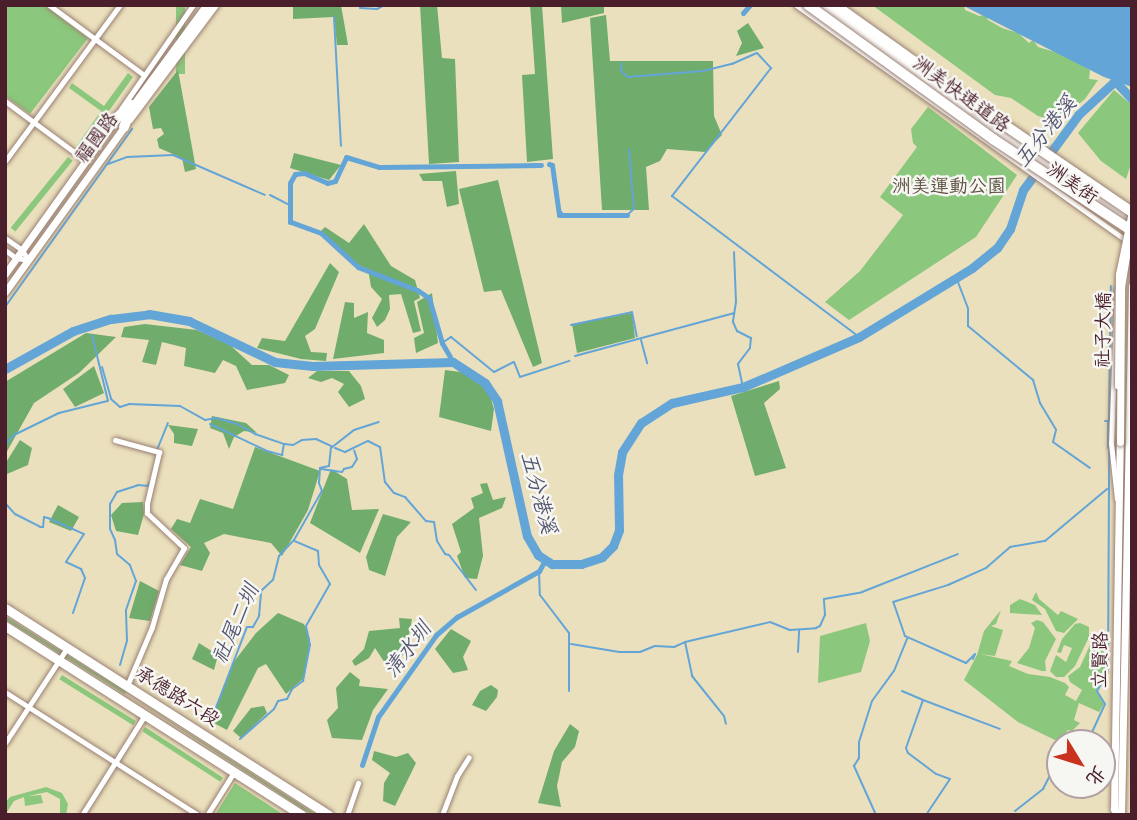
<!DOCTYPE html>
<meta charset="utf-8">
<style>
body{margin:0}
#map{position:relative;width:1137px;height:820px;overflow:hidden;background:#ebe0bd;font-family:Pangolin,"LXGW WenKai TC",sans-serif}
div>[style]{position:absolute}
.green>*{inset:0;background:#8bc77c;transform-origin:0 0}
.forest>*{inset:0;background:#70ac6c}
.water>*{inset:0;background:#63a5d7}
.stream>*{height:2px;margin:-1px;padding:0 1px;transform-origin:1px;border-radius:1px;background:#63a5d7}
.canal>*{height:5px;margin:-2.5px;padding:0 2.5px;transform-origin:2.5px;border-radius:2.5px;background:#63a5d7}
.river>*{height:9px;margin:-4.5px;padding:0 4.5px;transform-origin:4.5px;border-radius:4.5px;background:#63a5d7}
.roads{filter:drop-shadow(0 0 2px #9a8074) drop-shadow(0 0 2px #9a8074)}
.minor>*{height:5px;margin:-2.5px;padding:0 2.5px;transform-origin:2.5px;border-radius:2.5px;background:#fff}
.tertiary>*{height:7px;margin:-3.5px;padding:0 3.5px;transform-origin:3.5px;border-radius:3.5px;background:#fff}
.primary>*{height:9px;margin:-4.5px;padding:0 4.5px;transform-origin:4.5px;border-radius:4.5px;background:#fff}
.trunk>*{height:10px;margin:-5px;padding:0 5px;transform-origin:5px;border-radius:5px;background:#fff}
.bridges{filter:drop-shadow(0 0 2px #9a8074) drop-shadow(0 0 2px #9a8074)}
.minor-bridge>*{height:5px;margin:-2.5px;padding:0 2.5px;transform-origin:2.5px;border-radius:2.5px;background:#fff}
.tertiary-bridge>*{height:7px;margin:-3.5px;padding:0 3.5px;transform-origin:3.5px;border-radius:3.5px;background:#fff}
.trunk-bridge>*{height:10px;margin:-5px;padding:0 5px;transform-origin:5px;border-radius:5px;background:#fff}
span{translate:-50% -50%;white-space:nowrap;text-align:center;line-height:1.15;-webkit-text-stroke:5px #f6f6f2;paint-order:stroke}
.street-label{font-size:19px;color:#4a1f2b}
.park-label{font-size:19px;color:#5e5143}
.water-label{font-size:21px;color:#545570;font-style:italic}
.frame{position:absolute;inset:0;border:7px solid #4a1f2b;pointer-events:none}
.north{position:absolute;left:1046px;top:729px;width:70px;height:70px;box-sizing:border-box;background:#f6f6f2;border:2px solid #b1a0a2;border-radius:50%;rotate:128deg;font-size:19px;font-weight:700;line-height:28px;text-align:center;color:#4a1f2b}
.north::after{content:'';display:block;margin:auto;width:24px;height:32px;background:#c8321e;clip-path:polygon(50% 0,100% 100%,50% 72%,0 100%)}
</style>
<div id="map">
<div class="green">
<i style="clip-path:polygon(9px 5px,44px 5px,88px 38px,30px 114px,5px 96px,5px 10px)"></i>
<i style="left:176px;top:5px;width:9px;height:69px"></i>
<i style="clip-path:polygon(872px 5px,964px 5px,965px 10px,979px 16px,986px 15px,988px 20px,1002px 28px,1018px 33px,1029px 43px,1033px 40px,1038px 47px,1062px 54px,1090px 70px,1089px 79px,1098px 80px,1085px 99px,1058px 121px,1038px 116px,1011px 98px,995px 95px)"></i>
<i style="clip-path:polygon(128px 73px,133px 77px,82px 149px,77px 145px,101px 111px,69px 88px,72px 83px,104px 106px)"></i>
<i style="clip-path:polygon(1114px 90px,1132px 105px,1130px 167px,1126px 179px,1101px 161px,1078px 133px)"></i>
<i style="clip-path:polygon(928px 107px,1017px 175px,976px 237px,849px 320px,825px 302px,860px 271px,903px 215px,880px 197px,917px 147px,913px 143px,911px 129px)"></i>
<i style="left:68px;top:157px;width:6px;height:91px;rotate:39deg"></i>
<i style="clip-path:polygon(1036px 592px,1039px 599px,1058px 615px,1061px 611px,1078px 619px,1064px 633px,1056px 631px,1045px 609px,1032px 600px)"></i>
<i style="clip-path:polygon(1020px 599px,1035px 605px,1042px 615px,1010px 613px,1010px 605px)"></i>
<i style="clip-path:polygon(1001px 610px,996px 624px,991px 626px,1003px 630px,995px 656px,980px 654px,1012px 661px,1009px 666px,1028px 674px,1050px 677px,1065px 683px,1069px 687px,1065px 695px,1076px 701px,1082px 690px,1070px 682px,1068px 676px,1080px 667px,1094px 636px,1108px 639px,1107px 672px,1096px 691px,1104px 704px,1099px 712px,1079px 703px,1074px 720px,1080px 723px,1072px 731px,1068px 730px,1059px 742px,1018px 722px,964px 680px,977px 655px,984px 631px)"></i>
<i style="left:5px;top:616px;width:143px;height:3px;rotate:32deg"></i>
<i style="clip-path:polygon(1037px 620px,1043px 622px,1056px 639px,1045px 661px,1046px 671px,1042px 671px,1017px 663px,1029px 648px,1035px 628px,1031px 623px)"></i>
<i style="clip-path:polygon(866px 623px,870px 641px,861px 672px,818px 683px,820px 636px)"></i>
<i style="clip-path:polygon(1080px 623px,1089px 627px,1089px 637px,1075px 666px,1064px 677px,1056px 677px,1050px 671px,1056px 655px,1066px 662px,1072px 648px,1064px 645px,1061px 653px,1057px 652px,1062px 639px,1075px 624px)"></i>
<i style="left:62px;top:675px;width:87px;height:5px;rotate:32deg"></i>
<i style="clip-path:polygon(130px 696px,317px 815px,312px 815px)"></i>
<i style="left:145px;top:727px;width:93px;height:5px;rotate:33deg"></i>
<i style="clip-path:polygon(235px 783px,284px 815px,215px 815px)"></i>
<i style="clip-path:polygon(46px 787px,62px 793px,68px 804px,66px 815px,60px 815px,60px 799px,47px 792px,28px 796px,41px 795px,43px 803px,25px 806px,24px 797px,14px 801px,5px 815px,5px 803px,10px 797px)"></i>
</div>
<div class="forest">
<i style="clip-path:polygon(293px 5px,341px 5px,348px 45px,337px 45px,334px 17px,293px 19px)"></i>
<i style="clip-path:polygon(420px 5px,437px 5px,442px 58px,455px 59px,459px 162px,429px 164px)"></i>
<i style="clip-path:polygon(530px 5px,542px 5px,553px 159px,527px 162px,522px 75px,535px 74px)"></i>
<i style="clip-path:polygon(561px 5px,604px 5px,604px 13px,562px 23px)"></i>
<i style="clip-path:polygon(606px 15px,610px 61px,713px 61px,714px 116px,722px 135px,705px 152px,667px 149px,660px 161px,646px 167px,649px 210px,602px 210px,590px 18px)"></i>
<i style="clip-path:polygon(748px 23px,764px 48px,736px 56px,742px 43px,737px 31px)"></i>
<i style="clip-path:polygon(178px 70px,196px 169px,185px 172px,182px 158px,159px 148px,157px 139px,164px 134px,161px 128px,153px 129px,149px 107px)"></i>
<i style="clip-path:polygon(294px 153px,341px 165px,329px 180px,290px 168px)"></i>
<i style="clip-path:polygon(456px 171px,459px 204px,447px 207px,442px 181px,423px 181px,419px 174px)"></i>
<i style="clip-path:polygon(498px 180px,542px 363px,533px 367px,501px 290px,484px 292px,459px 189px)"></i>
<i style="clip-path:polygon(364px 224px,391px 266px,415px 280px,420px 298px,414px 301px,421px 331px,413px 333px,401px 294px,389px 295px,390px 309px,385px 320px,377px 327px,372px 318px,382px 299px,371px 287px,368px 269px,352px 262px,321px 231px,325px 227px,349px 243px)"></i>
<i style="clip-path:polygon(330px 263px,339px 272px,315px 329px,305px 336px,311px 352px,327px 353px,326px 361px,301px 359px,257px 348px,262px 338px,285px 341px)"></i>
<i style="clip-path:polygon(432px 293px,438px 343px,416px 353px,414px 338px,424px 333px,417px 302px)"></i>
<i style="clip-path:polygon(345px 302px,354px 303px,354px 318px,368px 312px,367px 333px,384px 340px,384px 353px,333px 359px)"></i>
<i style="clip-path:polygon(632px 313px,635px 338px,577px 353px,572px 324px)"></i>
<i style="clip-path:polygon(145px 324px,197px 330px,230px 345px,252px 365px,269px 365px,289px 375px,285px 383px,247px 390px,236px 366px,223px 360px,215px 373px,184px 366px,186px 348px,162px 342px,156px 365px,142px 362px,149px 340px,121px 337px,124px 327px)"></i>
<i style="clip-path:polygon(86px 333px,116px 337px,79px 373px,34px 403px,5px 455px,5px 382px)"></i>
<i style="clip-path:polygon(94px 366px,104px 393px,75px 407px,63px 389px)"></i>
<i style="clip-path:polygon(445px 370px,469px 373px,489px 392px,494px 409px,491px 431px,439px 417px)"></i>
<i style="clip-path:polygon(317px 371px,349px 371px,361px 386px,365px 399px,349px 407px,338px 392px,344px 384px,332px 378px,321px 382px,308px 378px)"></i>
<i style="clip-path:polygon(779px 381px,780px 389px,764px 403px,786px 468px,755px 476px,731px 396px)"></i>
<i style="clip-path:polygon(212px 416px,246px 423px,257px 433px,244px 431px,234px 437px,229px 449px,223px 433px,210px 428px)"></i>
<i style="clip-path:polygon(168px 425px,198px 429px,192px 446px,174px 443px,174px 434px)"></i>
<i style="clip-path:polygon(20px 440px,32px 448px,28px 465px,7px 474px,5px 464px)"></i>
<i style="clip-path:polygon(255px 447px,320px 471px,308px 510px,282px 556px,271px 543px,224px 534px,204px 543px,210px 553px,202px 571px,180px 565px,191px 547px,171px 529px,177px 519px,190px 523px,200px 499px,233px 509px)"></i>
<i style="clip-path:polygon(331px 469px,347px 479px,352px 510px,379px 509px,360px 553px,310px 523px)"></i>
<i style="clip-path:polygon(487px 483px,493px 500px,506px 497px,502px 508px,479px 518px,483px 556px,477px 579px,465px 578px,457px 556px,461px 552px,452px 524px,474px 508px,471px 498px,483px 493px,480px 484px)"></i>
<i style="clip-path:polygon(143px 502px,144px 514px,138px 535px,116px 531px,111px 515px,122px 503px)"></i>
<i style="clip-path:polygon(58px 505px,79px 517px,71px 531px,49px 522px)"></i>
<i style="clip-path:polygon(383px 514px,411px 522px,397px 537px,385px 576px,369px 570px,366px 557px)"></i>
<i style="clip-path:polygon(140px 581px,159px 591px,150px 621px,129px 618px)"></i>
<i style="clip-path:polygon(278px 613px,304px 624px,310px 639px,304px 678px,286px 694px,266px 664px,258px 668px,227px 730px,210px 721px,233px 663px,256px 633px)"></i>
<i style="clip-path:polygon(399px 618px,412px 619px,408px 640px,413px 651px,385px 663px,375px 648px,369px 658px,355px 666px,352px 661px,364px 649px,369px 631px,400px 628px)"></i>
<i style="clip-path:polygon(451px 629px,471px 641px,463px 657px,468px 670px,453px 673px,435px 649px)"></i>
<i style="clip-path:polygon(199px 643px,218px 655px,214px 670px,192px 659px)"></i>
<i style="clip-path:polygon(350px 672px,360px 680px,359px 686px,388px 689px,373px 710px,362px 740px,332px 738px,327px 720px,338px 708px,336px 688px)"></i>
<i style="clip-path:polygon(491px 685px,498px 690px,497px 697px,486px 711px,472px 705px,480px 691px)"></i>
<i style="clip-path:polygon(264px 706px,267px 713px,241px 738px,233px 731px,251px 708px)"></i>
<i style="clip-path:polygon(570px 724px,579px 731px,575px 747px,562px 762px,557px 786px,561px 807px,538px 803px,554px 751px)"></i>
<i style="clip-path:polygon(374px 751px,396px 757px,408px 753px,416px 763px,395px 806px,383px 801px,384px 783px,390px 773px,372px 760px)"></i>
</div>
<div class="water">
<i style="clip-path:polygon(962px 5px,1132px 5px,1132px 87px,1104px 77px)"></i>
</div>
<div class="stream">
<i style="left:360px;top:8px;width:17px;rotate:3deg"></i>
<i style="left:377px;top:9px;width:9px;rotate:-27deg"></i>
<i style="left:334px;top:17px;width:129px;rotate:86.9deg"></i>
<i style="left:621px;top:63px;width:8px;rotate:90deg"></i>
<i style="left:621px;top:71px;width:9px;rotate:41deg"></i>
<i style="left:628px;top:77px;width:75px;rotate:-4.6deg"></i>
<i style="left:703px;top:71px;width:30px;rotate:-14deg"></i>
<i style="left:732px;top:64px;width:27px;rotate:-24deg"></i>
<i style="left:757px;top:53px;width:21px;rotate:47deg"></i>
<i style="left:771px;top:68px;width:162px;rotate:127.7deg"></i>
<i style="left:672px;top:196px;width:234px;rotate:37deg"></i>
<i style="left:108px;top:164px;width:20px;rotate:-20deg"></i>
<i style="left:127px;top:157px;width:46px;rotate:-2.5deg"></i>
<i style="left:173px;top:155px;width:100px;rotate:23.5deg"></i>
<i style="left:270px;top:195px;width:20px;rotate:27deg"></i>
<i style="left:627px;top:215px;width:9px;rotate:-41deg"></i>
<i style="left:634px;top:209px;width:60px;rotate:-94.8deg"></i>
<i style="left:560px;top:217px;width:5px;rotate:-68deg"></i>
<i style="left:734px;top:252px;width:50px;rotate:87.7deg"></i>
<i style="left:736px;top:302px;width:20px;rotate:99deg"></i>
<i style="left:733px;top:322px;width:10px;rotate:66deg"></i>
<i style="left:737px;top:331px;width:16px;rotate:27deg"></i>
<i style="left:751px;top:338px;width:10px;rotate:96deg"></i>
<i style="left:750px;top:348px;width:20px;rotate:127deg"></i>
<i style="left:738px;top:364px;width:24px;rotate:78deg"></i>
<i style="left:956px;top:277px;width:34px;rotate:69deg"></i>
<i style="left:968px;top:309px;width:17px;rotate:90deg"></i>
<i style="left:968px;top:326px;width:85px;rotate:39.7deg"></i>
<i style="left:1033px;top:380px;width:24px;rotate:73deg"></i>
<i style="left:1040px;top:403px;width:31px;rotate:59deg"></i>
<i style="left:1056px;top:430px;width:12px;rotate:104deg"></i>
<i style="left:1053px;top:442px;width:45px;rotate:35.1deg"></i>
<i style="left:5px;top:307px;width:219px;rotate:-54.5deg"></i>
<i style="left:571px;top:325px;width:62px;rotate:-12deg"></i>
<i style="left:632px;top:312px;width:25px;rotate:79deg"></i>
<i style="left:641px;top:340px;width:24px;rotate:75deg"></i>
<i style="left:442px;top:343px;width:11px;rotate:-34deg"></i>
<i style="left:451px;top:337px;width:55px;rotate:39.1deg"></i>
<i style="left:494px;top:372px;width:22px;rotate:-27deg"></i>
<i style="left:514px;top:362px;width:16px;rotate:68deg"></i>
<i style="left:520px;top:377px;width:52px;rotate:-18.1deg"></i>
<i style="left:575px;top:356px;width:165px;rotate:-15.1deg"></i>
<i style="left:102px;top:367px;width:33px;rotate:74deg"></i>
<i style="left:111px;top:399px;width:12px;rotate:42deg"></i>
<i style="left:120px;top:407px;width:9px;rotate:-18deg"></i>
<i style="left:129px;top:404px;width:51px;rotate:2.2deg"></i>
<i style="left:180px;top:406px;width:29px;rotate:29deg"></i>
<i style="left:205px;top:420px;width:11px;rotate:-10deg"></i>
<i style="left:216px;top:418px;width:22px;rotate:16deg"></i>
<i style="left:237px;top:424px;width:21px;rotate:29deg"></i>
<i style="left:255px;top:434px;width:31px;rotate:19deg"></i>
<i style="left:284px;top:444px;width:9px;rotate:6deg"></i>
<i style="left:293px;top:445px;width:10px;rotate:-29deg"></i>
<i style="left:302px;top:440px;width:14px;rotate:-4deg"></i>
<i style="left:316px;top:439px;width:17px;rotate:25deg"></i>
<i style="left:1105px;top:421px;width:3px"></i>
<i style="left:1108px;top:421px;width:27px;rotate:90deg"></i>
<i style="left:1109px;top:421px;width:135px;rotate:-89.2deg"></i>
<i style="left:210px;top:424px;width:63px;rotate:25.3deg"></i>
<i style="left:267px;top:451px;width:16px;rotate:15deg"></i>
<i style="left:282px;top:455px;width:11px;rotate:-80deg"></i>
<i style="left:5px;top:445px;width:13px;rotate:-48deg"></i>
<i style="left:14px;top:435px;width:50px;rotate:-26.1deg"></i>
<i style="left:59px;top:413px;width:50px;rotate:-13.8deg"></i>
<i style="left:108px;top:401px;width:68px;rotate:-103.6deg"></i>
<i style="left:335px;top:448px;width:11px;rotate:22deg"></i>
<i style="left:345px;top:452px;width:25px;rotate:-26deg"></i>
<i style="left:368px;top:441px;width:13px;rotate:27deg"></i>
<i style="left:380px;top:447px;width:35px;rotate:82deg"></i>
<i style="left:385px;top:482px;width:14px;rotate:51deg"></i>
<i style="left:394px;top:493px;width:12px;rotate:20deg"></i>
<i style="left:405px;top:497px;width:32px;rotate:49deg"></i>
<i style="left:426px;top:521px;width:8px;rotate:7deg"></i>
<i style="left:434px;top:522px;width:19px;rotate:81deg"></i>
<i style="left:437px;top:541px;width:15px;rotate:58deg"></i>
<i style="left:445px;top:554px;width:4px;rotate:14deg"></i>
<i style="left:449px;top:555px;width:44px;rotate:52.4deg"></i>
<i style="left:157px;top:450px;width:29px;rotate:-68deg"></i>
<i style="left:321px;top:469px;width:21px;rotate:8deg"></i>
<i style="left:342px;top:472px;width:4px;rotate:-56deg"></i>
<i style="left:344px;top:469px;width:8px;rotate:-14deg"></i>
<i style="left:352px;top:467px;width:9px;rotate:-58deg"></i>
<i style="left:357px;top:459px;width:9px;rotate:-108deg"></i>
<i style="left:5px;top:503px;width:15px;rotate:48deg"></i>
<i style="left:15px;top:514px;width:28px;rotate:27deg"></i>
<i style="left:40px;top:527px;width:3px"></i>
<i style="left:43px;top:527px;width:10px;rotate:-84deg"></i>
<i style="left:44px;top:517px;width:4px;rotate:14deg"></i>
<i style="left:48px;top:518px;width:39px;rotate:24deg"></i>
<i style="left:84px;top:534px;width:33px;rotate:123deg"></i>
<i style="left:66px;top:562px;width:17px;rotate:25deg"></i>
<i style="left:81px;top:569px;width:10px;rotate:66deg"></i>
<i style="left:85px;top:578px;width:37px;rotate:109deg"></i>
<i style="left:539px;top:571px;width:24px;rotate:88deg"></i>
<i style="left:540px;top:595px;width:48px;rotate:52.7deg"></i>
<i style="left:569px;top:633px;width:58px;rotate:90deg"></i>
<i style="left:685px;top:642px;width:87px;rotate:-13.2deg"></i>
<i style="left:770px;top:622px;width:22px;rotate:22deg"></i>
<i style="left:790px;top:630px;width:26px;rotate:-4deg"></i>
<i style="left:816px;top:628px;width:4px;rotate:-27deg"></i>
<i style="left:820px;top:626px;width:12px;rotate:-66deg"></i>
<i style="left:825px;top:615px;width:16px;rotate:-94deg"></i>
<i style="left:824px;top:599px;width:39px;rotate:-10deg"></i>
<i style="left:862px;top:592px;width:103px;rotate:-21.6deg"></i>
<i style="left:571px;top:644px;width:49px;rotate:9.5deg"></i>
<i style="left:619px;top:652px;width:21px"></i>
<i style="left:640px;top:652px;width:16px;rotate:-22deg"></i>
<i style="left:655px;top:646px;width:19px;rotate:3deg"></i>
<i style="left:674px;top:647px;width:12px;rotate:-24deg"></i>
<i style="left:685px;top:642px;width:35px;rotate:78deg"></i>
<i style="left:692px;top:676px;width:51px;rotate:51.3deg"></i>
<i style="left:724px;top:716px;width:8px;rotate:76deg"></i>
<i style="left:798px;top:652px;width:22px;rotate:-87deg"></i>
<i style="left:973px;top:659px;width:5px;rotate:-68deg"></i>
<i style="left:975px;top:654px;width:13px;rotate:135deg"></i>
<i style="left:966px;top:663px;width:67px;rotate:-156.1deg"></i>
<i style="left:905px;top:636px;width:36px;rotate:-109deg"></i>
<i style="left:893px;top:602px;width:58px;rotate:-17.2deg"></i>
<i style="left:948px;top:585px;width:42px;rotate:-24.1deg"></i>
<i style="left:986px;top:568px;width:32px;rotate:-41deg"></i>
<i style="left:1010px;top:547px;width:36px;rotate:-10deg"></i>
<i style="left:1045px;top:541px;width:81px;rotate:-40deg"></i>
<i style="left:120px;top:665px;width:25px;rotate:-74deg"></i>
<i style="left:127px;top:641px;width:31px;rotate:-92deg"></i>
<i style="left:126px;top:610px;width:31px;rotate:-71deg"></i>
<i style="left:136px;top:581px;width:17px;rotate:-111deg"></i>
<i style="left:130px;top:565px;width:17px;rotate:-140deg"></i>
<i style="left:117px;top:554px;width:14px;rotate:-98deg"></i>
<i style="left:115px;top:540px;width:12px;rotate:-114deg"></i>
<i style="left:110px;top:529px;width:25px;rotate:-90deg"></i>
<i style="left:110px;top:504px;width:14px;rotate:-60deg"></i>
<i style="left:117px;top:492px;width:22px;rotate:-18deg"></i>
<i style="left:138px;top:485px;width:10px;rotate:6deg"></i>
<i style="left:148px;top:486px;width:3px;rotate:-72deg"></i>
<i style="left:902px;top:691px;width:23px;rotate:23deg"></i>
<i style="left:212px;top:718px;width:97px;rotate:-69deg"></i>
<i style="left:247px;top:627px;width:6px"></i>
<i style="left:253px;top:627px;width:13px;rotate:-61deg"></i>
<i style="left:259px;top:616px;width:25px;rotate:-85deg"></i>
<i style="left:261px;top:591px;width:16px;rotate:-43deg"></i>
<i style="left:273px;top:580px;width:25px;rotate:-76deg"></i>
<i style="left:279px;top:556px;width:22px;rotate:-47deg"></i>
<i style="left:294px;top:540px;width:56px;rotate:-60.3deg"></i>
<i style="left:322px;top:491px;width:9px;rotate:-111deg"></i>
<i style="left:319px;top:483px;width:15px;rotate:-86deg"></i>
<i style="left:320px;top:468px;width:9px;rotate:-13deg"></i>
<i style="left:329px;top:466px;width:18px;rotate:-84deg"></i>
<i style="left:331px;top:448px;width:29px;rotate:-38deg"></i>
<i style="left:354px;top:430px;width:26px;rotate:-18deg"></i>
<i style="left:240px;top:739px;width:45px;rotate:-41.4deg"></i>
<i style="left:274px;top:709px;width:9px;rotate:-63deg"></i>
<i style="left:278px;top:701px;width:9px;rotate:-13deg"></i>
<i style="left:287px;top:699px;width:11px;rotate:-63deg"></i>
<i style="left:292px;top:689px;width:14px;rotate:-36deg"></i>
<i style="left:303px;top:681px;width:37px;rotate:-79deg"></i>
<i style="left:310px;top:645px;width:19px;rotate:-102deg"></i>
<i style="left:306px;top:626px;width:48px;rotate:-60.3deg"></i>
<i style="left:330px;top:584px;width:22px;rotate:-120deg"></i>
<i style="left:319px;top:565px;width:14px;rotate:-94deg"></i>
<i style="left:318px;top:551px;width:26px;rotate:-157deg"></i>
<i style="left:1087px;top:743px;width:43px;rotate:-65.2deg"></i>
<i style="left:1105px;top:704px;width:15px;rotate:-122deg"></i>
<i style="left:1097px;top:691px;width:21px;rotate:-59deg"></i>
<i style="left:1108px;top:673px;width:225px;rotate:-89.7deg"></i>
<i style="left:1015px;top:811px;width:36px;rotate:-38deg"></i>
<i style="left:1043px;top:789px;width:38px;rotate:-63deg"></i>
<i style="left:876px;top:815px;width:54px;rotate:-114.2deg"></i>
<i style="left:854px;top:766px;width:9px;rotate:-58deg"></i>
<i style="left:859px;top:758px;width:16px;rotate:-90deg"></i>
<i style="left:859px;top:742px;width:43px;rotate:-72.4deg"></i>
<i style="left:872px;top:701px;width:37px;rotate:-54deg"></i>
<i style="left:894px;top:671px;width:35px;rotate:-68deg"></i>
<i style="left:926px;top:815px;width:43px;rotate:-56.3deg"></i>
<i style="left:950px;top:779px;width:15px;rotate:-160deg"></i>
<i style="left:936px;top:774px;width:35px;rotate:-143deg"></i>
<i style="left:908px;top:753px;width:5px;rotate:-112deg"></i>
<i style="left:906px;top:748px;width:51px;rotate:-70.5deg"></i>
<i style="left:923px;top:700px;width:82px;rotate:20.6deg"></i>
</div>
<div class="canal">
<i style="left:743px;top:13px;width:11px;rotate:-49deg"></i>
<i style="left:549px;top:164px;width:3px;rotate:18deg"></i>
<i style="left:552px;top:165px;width:50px;rotate:82deg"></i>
<i style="left:559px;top:215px;width:68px"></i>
<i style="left:453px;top:362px;width:22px;rotate:-120deg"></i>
<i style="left:442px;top:343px;width:47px;rotate:-106.1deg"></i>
<i style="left:429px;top:298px;width:14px;rotate:-146deg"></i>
<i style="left:417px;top:290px;width:63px;rotate:-158.7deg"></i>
<i style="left:358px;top:267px;width:50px;rotate:-137.4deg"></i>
<i style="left:321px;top:233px;width:33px;rotate:-160deg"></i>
<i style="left:290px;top:222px;width:39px;rotate:-90deg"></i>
<i style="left:290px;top:183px;width:10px;rotate:-61deg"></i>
<i style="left:295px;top:174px;width:9px;rotate:-6deg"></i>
<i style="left:304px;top:173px;width:25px;rotate:23deg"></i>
<i style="left:327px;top:183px;width:8px;rotate:-14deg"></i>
<i style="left:335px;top:181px;width:26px;rotate:-65deg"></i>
<i style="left:346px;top:157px;width:34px;rotate:17deg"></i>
<i style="left:379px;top:167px;width:162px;rotate:-0.7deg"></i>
<i style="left:362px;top:765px;width:51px;rotate:-71.6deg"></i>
<i style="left:378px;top:717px;width:100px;rotate:-54.7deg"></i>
<i style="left:436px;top:635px;width:28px;rotate:-41deg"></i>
<i style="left:457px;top:617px;width:94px;rotate:-29.3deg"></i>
<i style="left:539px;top:571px;width:13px;rotate:-61deg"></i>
</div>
<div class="river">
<i style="left:1115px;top:81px;width:25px;rotate:47deg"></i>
<i style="left:5px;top:369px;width:78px;rotate:-29.2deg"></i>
<i style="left:73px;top:331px;width:40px;rotate:-18deg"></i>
<i style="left:111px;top:319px;width:38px;rotate:-7deg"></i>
<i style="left:149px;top:314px;width:41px;rotate:9.9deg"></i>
<i style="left:189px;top:321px;width:95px;rotate:25.5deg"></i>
<i style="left:275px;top:362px;width:38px;rotate:6deg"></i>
<i style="left:313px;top:366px;width:140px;rotate:-1.6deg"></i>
<i style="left:453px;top:362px;width:38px;rotate:33deg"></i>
<i style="left:485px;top:383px;width:22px;rotate:56deg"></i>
<i style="left:497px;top:401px;width:138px;rotate:77.5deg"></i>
<i style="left:527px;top:536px;width:22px;rotate:60deg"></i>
<i style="left:538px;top:555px;width:17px;rotate:33deg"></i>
<i style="left:552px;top:564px;width:29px"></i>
<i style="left:581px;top:564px;width:22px;rotate:-18deg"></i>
<i style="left:602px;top:557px;width:16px;rotate:-45deg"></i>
<i style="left:613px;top:546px;width:17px;rotate:-69deg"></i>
<i style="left:619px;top:530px;width:55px;rotate:-91deg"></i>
<i style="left:618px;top:475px;width:23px;rotate:-80deg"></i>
<i style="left:622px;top:452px;width:35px;rotate:-57deg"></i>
<i style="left:641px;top:423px;width:37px;rotate:-33deg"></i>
<i style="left:672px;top:403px;width:73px;rotate:-12.7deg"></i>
<i style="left:743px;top:387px;width:126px;rotate:-23.3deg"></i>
<i style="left:859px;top:337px;width:132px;rotate:-31.4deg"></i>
<i style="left:972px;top:268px;width:32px;rotate:-39deg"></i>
<i style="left:997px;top:248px;width:23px;rotate:-56deg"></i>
<i style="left:1010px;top:229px;width:41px;rotate:-71.6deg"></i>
<i style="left:1023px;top:190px;width:93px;rotate:-53.7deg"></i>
<i style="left:1078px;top:115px;width:50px;rotate:-42.6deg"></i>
<i style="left:1115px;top:81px;width:9px;rotate:-63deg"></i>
</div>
<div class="roads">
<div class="minor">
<i style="left:49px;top:5px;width:118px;rotate:36.4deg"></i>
<i style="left:796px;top:5px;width:413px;rotate:35.5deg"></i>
<i style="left:1132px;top:245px;width:40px;rotate:90deg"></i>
<i style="left:5px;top:101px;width:101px;rotate:36.5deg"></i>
<i style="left:121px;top:109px;width:126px;rotate:-55.3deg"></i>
<i style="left:130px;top:120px;width:144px;rotate:-53.2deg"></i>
<i style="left:5px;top:161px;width:194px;rotate:-53.6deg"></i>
<i style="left:5px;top:238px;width:21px;rotate:35deg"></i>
<i style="left:22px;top:250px;width:12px;rotate:59deg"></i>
<i style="left:5px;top:250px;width:14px;rotate:36deg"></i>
<i style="left:16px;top:258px;width:12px;rotate:9deg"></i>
<i style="left:1117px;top:289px;width:154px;rotate:92.2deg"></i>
<i style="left:1111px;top:443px;width:56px;rotate:83.9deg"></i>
<i style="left:115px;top:440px;width:46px;rotate:15.3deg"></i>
<i style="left:159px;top:452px;width:52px;rotate:103.2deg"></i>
<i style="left:147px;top:503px;width:10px;rotate:90deg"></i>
<i style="left:147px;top:513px;width:51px;rotate:43.4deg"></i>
<i style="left:184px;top:548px;width:36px;rotate:120deg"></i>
<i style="left:166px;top:579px;width:50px;rotate:106.3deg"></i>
<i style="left:152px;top:627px;width:64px;rotate:113deg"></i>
<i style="left:5px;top:692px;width:229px;rotate:32.5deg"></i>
<i style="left:5px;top:743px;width:113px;rotate:-56.9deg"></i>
<i style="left:82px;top:815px;width:118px;rotate:-57.8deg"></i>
<i style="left:207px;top:815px;width:51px;rotate:-57.9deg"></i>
<i style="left:347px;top:815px;width:34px;rotate:-71deg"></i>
<i style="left:442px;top:815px;width:42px;rotate:-69deg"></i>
<i style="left:457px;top:776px;width:22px;rotate:-58deg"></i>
</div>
<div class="tertiary">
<i style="left:5px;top:274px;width:188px;rotate:-54.5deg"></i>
<i style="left:5px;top:292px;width:203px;rotate:-54.2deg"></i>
<i style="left:1117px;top:815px;width:7px;rotate:-117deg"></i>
<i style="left:1114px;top:809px;width:367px;rotate:-89.1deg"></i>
<i style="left:1121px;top:815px;width:529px;rotate:-88.81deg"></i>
</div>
<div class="primary">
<i style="left:5px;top:608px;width:384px;rotate:32.6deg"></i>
<i style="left:5px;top:626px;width:352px;rotate:32.5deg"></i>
</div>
<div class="trunk">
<i style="left:821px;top:5px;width:229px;rotate:35.8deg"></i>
<i style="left:1007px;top:139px;width:132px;rotate:33.6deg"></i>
<i style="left:1117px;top:212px;width:16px;rotate:50deg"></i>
<i style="left:1127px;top:224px;width:22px;rotate:77deg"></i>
<i style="left:835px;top:5px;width:176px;rotate:35.5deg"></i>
<i style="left:114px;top:121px;width:23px;rotate:-45deg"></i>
<i style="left:124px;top:127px;width:14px;rotate:-69deg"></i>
<i style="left:129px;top:114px;width:135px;rotate:-53.7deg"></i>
</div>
</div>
<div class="bridges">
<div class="minor-bridge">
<i style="left:1117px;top:386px;width:112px;rotate:-89.5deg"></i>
<i style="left:1118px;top:274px;width:63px;rotate:-78.2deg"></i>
</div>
<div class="tertiary-bridge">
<i style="left:1120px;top:442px;width:155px;rotate:-89.6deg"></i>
<i style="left:1121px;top:287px;width:68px;rotate:-80.7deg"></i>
</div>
<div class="trunk-bridge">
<i style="left:808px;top:5px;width:228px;rotate:35.9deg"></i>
<i style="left:993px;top:139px;width:167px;rotate:33.5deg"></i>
<i style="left:978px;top:107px;width:186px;rotate:34.3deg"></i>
</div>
</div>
<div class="street-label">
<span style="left:961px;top:95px;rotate:36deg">洲美快速道路</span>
<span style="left:97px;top:138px;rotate:-53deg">福國路</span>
<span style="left:1072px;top:184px;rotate:35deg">洲美街</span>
<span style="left:1104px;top:330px;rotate:-89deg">社子大橋</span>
<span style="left:1101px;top:660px;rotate:-89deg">立賢路</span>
<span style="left:177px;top:697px;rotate:32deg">承德路六段</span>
</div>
<div class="park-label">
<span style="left:949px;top:187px">洲美運動公園</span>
</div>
<div class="water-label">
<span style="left:1046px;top:132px;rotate:-51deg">五分港溪</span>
<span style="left:538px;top:493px;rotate:75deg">五分港溪</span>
<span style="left:236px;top:624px;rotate:-66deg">社尾二圳</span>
<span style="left:408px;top:650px;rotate:-53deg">清水圳</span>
</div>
<div class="frame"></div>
<div class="north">北</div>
</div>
